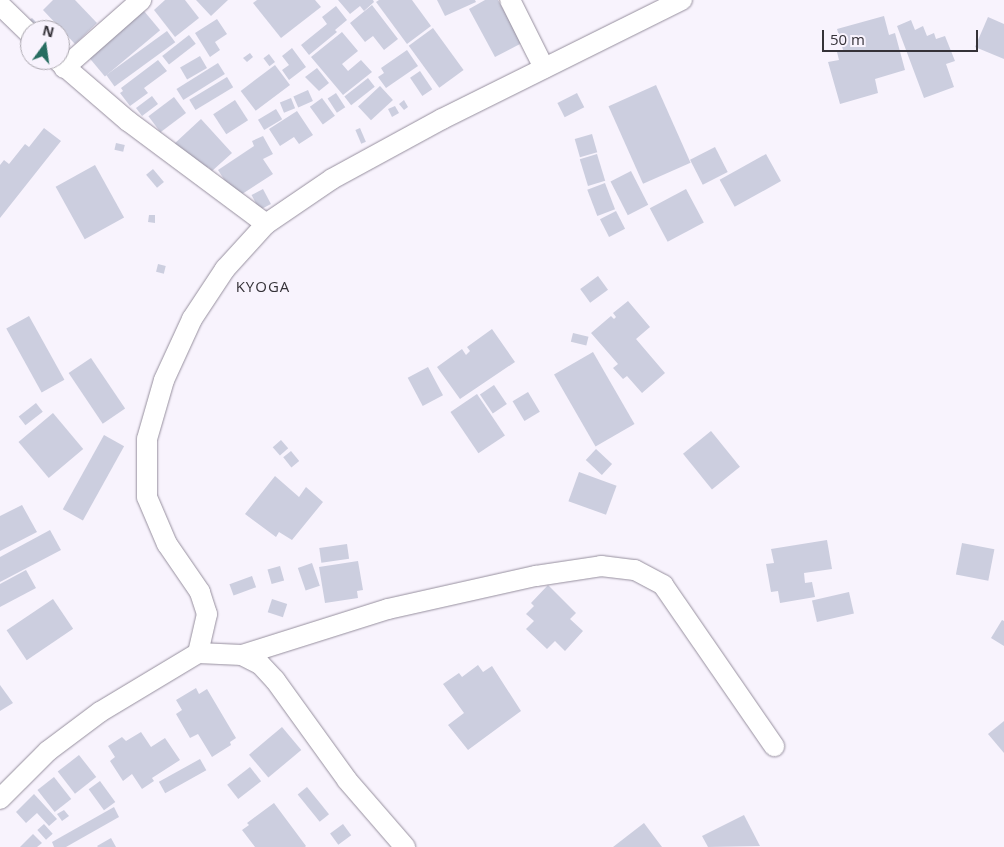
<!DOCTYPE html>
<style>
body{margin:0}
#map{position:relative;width:1004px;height:847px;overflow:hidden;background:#f8f3fd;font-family:"Open Sans",sans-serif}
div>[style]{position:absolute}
.building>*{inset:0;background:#cccedf;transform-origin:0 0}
.roads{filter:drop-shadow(0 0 1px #968f9e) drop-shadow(0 0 1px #968f9e)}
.minor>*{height:20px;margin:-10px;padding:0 10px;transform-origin:10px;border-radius:10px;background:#fff}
span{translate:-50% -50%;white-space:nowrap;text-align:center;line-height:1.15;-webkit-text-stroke:4px #f8f3fd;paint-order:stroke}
.quarter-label{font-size:15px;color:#353238;letter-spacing:1px}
.north{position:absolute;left:20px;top:20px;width:50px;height:50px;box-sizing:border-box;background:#f8f3fd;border:1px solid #aaa6ae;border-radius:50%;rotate:14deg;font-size:14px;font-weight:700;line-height:20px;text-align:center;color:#353238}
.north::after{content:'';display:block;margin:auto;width:18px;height:22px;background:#276d61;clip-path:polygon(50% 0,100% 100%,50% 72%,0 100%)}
.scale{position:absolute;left:822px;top:30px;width:156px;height:22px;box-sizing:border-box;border:2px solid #353238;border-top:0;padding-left:6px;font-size:15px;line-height:18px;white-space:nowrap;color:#353238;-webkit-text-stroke:4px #f8f3fd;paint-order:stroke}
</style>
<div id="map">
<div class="building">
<i style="clip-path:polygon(53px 0,75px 0,97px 23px,75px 44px,43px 10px)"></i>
<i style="clip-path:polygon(165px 0,185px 0,199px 18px,175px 37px,154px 10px)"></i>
<i style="clip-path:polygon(196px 0,228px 0,211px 16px)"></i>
<i style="clip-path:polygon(257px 0,315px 0,321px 7px,281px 38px,253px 3px)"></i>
<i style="clip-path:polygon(338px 0,373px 0,374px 2px,364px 11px,360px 6px,350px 14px)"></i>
<i style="clip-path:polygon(379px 0,412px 0,431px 26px,407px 44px,376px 2px)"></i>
<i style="clip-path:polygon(437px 0,475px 0,476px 2px,445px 16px)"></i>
<i style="clip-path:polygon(485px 0,498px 0,522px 43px,495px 57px,469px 9px)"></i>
<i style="clip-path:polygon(372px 5px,398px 39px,384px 50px,373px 36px,365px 42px,350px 23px)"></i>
<i style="clip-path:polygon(336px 6px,347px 20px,335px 30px,337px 32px,309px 55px,301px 45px,327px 24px,322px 17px)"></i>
<i style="left:144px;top:11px;width:25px;height:72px;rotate:50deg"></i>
<i style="clip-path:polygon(884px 16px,889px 35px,895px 33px,905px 70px,875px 79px,878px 93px,840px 104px,828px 62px,839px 60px,837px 52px,843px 50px,837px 29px)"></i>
<i style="clip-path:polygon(988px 17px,1004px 24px,1004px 59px,975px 47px)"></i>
<i style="clip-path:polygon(32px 18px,44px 30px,30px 30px,22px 25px)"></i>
<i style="clip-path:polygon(217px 19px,227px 34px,215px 42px,220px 50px,210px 57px,195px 33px)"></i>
<i style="clip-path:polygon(911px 20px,915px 30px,923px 26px,927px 36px,934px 33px,936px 39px,945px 36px,955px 61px,946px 64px,954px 87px,924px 98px,897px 26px)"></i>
<i style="left:433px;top:28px;width:52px;height:30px;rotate:54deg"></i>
<i style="left:167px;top:31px;width:14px;height:75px;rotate:54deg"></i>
<i style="clip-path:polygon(342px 32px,358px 51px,342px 64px,348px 71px,361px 60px,372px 72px,343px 95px,311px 57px)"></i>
<i style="left:189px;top:35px;width:11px;height:34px;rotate:52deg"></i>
<i style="clip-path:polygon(292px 48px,306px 67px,289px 80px,282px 70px,289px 65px,282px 56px)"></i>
<i style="clip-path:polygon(407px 50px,418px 66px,386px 88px,378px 77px,384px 73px,381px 68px)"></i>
<i style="clip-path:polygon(250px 53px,253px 57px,247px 62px,243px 58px)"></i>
<i style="left:269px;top:54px;width:10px;height:7px;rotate:53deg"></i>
<i style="left:200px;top:56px;width:14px;height:23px;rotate:60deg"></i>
<i style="clip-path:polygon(158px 60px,167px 71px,144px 88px,148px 93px,130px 106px,120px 93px,123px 91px,121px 88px)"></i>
<i style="left:218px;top:63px;width:13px;height:49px;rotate:58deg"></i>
<i style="left:275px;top:65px;width:25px;height:43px;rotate:53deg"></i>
<i style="clip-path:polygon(317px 68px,329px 83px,319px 91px,305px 77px)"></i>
<i style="left:420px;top:71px;width:22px;height:12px;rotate:56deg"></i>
<i style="left:227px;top:77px;width:12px;height:44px;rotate:59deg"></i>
<i style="left:368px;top:78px;width:11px;height:30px;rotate:52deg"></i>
<i style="left:656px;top:85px;width:85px;height:52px;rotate:66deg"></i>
<i style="left:380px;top:86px;width:19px;height:30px;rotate:47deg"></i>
<i style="left:308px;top:90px;width:12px;height:16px;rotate:66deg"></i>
<i style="left:336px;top:93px;width:17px;height:10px;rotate:57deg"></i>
<i style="left:577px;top:93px;width:16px;height:22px;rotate:63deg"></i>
<i style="left:152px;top:96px;width:10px;height:20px;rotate:53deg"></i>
<i style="left:174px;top:97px;width:20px;height:32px;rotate:53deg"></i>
<i style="left:291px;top:98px;width:11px;height:12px;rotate:68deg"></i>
<i style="left:322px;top:98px;width:22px;height:15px;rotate:54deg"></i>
<i style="left:235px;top:100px;width:24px;height:26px;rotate:57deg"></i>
<i style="clip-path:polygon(404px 100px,408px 107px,404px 110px,399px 104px)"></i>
<i style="clip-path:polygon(395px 106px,399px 113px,392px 117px,388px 109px)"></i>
<i style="left:276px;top:109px;width:12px;height:21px;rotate:59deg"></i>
<i style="clip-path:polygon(297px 111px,313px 135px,299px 144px,294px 137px,280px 146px,269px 129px)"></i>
<i style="clip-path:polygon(201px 119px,232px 153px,212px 171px,208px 167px,202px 173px,174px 144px)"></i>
<i style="clip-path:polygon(44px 128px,61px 141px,0 218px,0 165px,4px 160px,9px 164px,25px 144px,29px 147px)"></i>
<i style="left:360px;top:128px;width:15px;height:5px;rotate:67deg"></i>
<i style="left:592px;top:134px;width:19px;height:18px;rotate:74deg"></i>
<i style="clip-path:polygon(263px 136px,273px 154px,263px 159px,273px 174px,236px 198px,218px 170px,254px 146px,252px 141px)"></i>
<i style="left:116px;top:143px;width:9px;height:7px;rotate:13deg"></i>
<i style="left:715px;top:147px;width:28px;height:28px;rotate:63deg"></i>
<i style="left:597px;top:154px;width:28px;height:18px;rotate:73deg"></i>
<i style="left:766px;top:154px;width:31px;height:53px;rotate:61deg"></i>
<i style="left:95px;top:165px;width:60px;height:45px;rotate:61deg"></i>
<i style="left:153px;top:169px;width:17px;height:9px;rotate:50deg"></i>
<i style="left:631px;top:171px;width:38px;height:23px;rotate:63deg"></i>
<i style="left:605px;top:183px;width:28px;height:19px;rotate:69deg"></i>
<i style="left:263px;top:189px;width:17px;height:13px;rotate:62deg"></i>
<i style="left:686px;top:189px;width:38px;height:41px;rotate:62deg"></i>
<i style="left:616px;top:211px;width:20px;height:18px;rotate:63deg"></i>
<i style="clip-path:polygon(149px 215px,155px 215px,155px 223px,148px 222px)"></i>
<i style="left:158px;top:264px;width:8px;height:8px;rotate:14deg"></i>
<i style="left:598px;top:276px;width:17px;height:22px;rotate:54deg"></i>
<i style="clip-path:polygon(628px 301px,650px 327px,636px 339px,665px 373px,642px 393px,627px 376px,623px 379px,613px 368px,618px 364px,591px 333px,611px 316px,614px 319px,616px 317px,613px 313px)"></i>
<i style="left:29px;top:316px;width:73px;height:26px;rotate:61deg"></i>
<i style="clip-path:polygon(492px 329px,515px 362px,460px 399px,437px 367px,462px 349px,466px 355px,470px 351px,467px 347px)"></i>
<i style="left:573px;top:333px;width:16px;height:9px;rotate:14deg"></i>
<i style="left:593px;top:352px;width:83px;height:45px;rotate:60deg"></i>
<i style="left:91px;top:358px;width:61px;height:27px;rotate:56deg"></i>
<i style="left:428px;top:367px;width:32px;height:23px;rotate:62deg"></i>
<i style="left:494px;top:385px;width:23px;height:17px;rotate:56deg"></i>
<i style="left:528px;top:392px;width:23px;height:18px;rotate:59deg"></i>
<i style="left:477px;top:394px;width:50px;height:32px;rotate:56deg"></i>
<i style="left:36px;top:403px;width:11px;height:22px;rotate:52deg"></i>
<i style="left:53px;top:413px;width:47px;height:45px;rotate:50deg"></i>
<i style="left:711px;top:431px;width:46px;height:36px;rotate:51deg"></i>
<i style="left:104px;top:435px;width:23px;height:85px;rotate:29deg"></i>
<i style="left:281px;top:440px;width:11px;height:11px;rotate:49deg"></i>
<i style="left:596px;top:449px;width:22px;height:15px;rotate:43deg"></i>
<i style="left:291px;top:451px;width:13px;height:10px;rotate:51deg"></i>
<i style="left:579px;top:472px;width:40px;height:31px;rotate:20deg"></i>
<i style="clip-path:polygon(275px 476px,299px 497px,306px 487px,323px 502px,292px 540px,279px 532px,276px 537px,245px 514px)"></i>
<i style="clip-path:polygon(22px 505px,37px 532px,0 551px,0 516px)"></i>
<i style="clip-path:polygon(50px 530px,61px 550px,0 582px,0 557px)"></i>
<i style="clip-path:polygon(827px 540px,832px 569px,804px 573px,805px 583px,812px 582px,815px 597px,780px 603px,778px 591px,771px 592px,766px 564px,774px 563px,771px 549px)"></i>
<i style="left:962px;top:543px;width:33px;height:32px;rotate:11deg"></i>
<i style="left:347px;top:544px;width:15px;height:28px;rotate:82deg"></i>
<i style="clip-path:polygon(358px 561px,363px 590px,357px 591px,358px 598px,325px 603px,319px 567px)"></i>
<i style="left:312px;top:563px;width:24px;height:15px;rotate:71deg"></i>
<i style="left:280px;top:566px;width:15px;height:13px;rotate:74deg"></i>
<i style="clip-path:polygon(26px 570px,36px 588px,0 607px,0 584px)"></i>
<i style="left:252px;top:576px;width:12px;height:24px;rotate:70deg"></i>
<i style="clip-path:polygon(548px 585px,576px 613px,570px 619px,583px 631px,565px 651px,555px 641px,547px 649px,526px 629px,534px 621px,526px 614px,534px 606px,531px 603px)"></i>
<i style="left:849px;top:592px;width:22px;height:38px;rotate:77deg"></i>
<i style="left:53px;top:599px;width:36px;height:56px;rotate:56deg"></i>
<i style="left:272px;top:599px;width:16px;height:14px;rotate:18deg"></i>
<i style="clip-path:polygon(1002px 620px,1004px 621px,1004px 646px,991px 638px)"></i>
<i style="clip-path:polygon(478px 665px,483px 672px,492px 666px,521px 711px,468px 750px,448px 725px,464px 713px,443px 684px,459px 673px,462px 677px)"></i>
<i style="clip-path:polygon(0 685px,13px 703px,0 711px)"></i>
<i style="clip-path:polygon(196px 688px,199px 694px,207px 689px,236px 738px,230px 742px,231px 745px,212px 757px,198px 734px,190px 738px,176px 714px,182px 710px,176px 700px)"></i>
<i style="clip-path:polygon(1004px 721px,1004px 753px,988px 734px)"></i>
<i style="left:282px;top:727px;width:30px;height:43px;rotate:50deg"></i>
<i style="clip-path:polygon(141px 732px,151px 747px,165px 738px,180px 760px,152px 778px,154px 781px,142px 789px,132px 774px,123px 781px,110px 761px,115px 757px,108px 746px,122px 737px,126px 741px)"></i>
<i style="left:79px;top:755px;width:28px;height:27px;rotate:52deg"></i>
<i style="left:200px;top:759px;width:13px;height:47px;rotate:61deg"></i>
<i style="left:250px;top:767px;width:18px;height:29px;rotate:52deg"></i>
<i style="left:54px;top:777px;width:28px;height:21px;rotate:52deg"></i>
<i style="left:100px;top:781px;width:26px;height:14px;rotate:54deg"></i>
<i style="left:307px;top:787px;width:35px;height:12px;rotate:51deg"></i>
<i style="clip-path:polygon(34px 794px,57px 819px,49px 826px,37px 813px,26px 823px,16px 812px)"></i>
<i style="clip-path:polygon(274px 803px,306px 846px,305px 847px,255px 847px,242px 830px,249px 825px,247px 823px)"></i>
<i style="clip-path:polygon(114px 807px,119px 817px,66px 847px,54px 847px,52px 842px)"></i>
<i style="clip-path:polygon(64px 810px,69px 816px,62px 821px,57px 814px)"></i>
<i style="clip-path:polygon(744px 815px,760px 846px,708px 847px,702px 836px)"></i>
<i style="clip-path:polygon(644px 823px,662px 847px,613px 847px)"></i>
<i style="left:44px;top:824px;width:13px;height:9px;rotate:48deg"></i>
<i style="left:343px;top:824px;width:14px;height:16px;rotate:54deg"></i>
<i style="clip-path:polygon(33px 834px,42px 843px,37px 847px,20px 847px)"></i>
<i style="clip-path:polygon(111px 838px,116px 847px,98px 847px,97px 846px)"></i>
</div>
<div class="roads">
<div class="minor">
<i style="left:510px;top:0;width:76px;rotate:63.4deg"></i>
<i style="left:0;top:5px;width:42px;rotate:44deg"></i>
<i style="left:57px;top:60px;width:94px;rotate:40.7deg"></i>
<i style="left:128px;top:121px;width:172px;rotate:36.7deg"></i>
<i style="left:64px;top:68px;width:103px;rotate:-41.4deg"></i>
<i style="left:198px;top:653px;width:44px;rotate:2.6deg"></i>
<i style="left:242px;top:655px;width:20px;rotate:27deg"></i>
<i style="left:260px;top:664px;width:22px;rotate:47deg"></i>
<i style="left:275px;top:680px;width:123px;rotate:54.2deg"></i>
<i style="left:347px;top:780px;width:89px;rotate:49.1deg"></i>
<i style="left:242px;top:655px;width:153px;rotate:-17.5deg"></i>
<i style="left:388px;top:609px;width:152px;rotate:-12.6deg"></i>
<i style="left:536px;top:576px;width:66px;rotate:-8.7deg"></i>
<i style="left:601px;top:566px;width:34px;rotate:7deg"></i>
<i style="left:635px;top:570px;width:32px;rotate:28deg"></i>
<i style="left:663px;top:585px;width:196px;rotate:55.4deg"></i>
<i style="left:0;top:799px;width:68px;rotate:-45deg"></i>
<i style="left:48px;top:751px;width:65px;rotate:-36.9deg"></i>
<i style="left:100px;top:712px;width:114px;rotate:-31deg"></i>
<i style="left:198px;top:653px;width:40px;rotate:-77deg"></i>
<i style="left:207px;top:614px;width:23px;rotate:-108deg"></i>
<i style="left:200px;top:592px;width:58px;rotate:-124.5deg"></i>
<i style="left:167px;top:544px;width:51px;rotate:-113.1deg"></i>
<i style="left:147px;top:497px;width:58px;rotate:-90deg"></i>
<i style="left:147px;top:439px;width:61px;rotate:-73.9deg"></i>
<i style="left:164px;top:380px;width:67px;rotate:-65.3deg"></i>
<i style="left:192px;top:319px;width:60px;rotate:-56.6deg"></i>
<i style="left:225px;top:269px;width:61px;rotate:-47.7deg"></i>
<i style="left:266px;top:224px;width:80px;rotate:-34.3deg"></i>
<i style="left:332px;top:179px;width:125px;rotate:-28.6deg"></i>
<i style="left:442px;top:119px;width:268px;rotate:-26.4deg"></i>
</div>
</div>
<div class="quarter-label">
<span style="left:263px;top:287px">KYOGA</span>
</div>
<div class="north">N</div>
<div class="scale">50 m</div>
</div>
